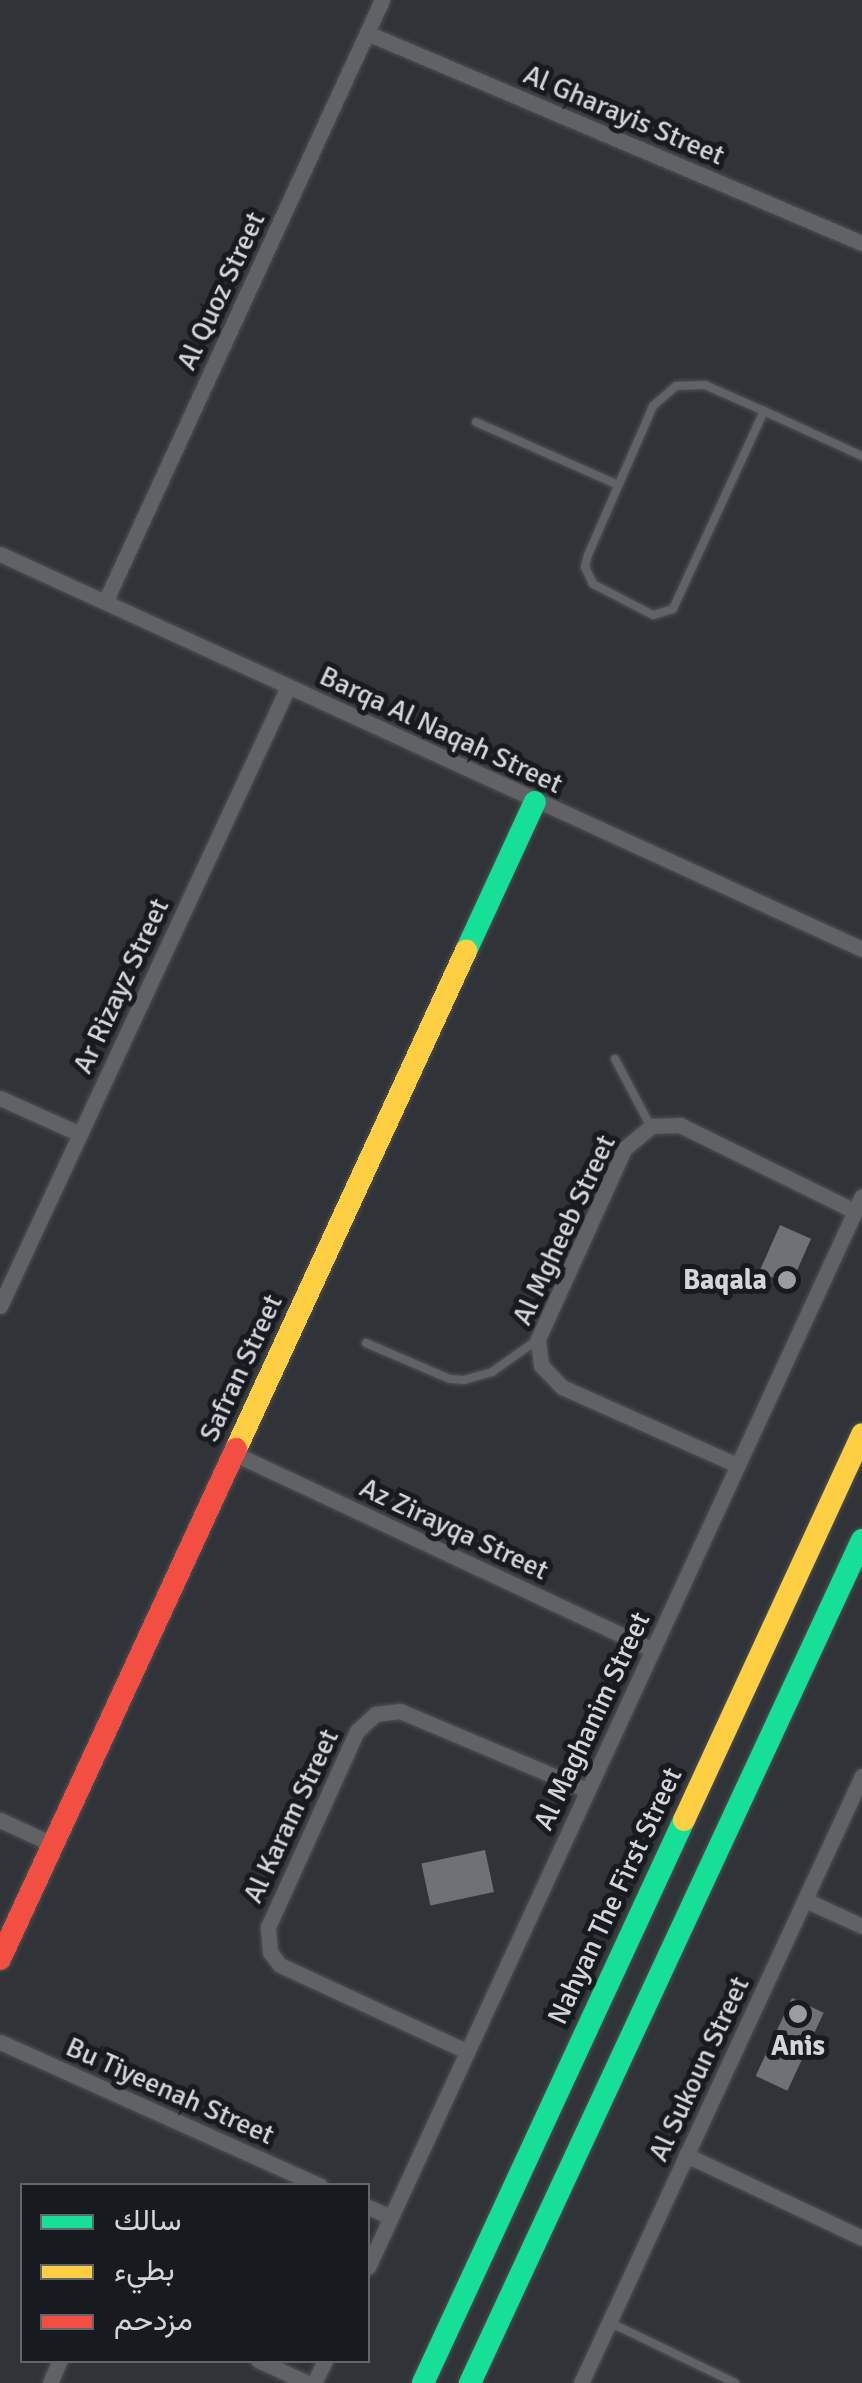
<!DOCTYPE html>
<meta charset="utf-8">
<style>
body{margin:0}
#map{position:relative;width:862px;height:2383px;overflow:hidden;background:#303338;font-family:Signika,Vazirmatn,sans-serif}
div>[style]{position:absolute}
.building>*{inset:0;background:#6e7176;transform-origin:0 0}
.roads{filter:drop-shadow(0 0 2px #4d5055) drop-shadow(0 0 2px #4d5055)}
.lane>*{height:8px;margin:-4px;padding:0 4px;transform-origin:4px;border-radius:4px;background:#606265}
.street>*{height:15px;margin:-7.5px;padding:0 7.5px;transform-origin:7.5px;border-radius:7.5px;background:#606265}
.fast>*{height:22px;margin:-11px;padding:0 11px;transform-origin:11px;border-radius:11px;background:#16e098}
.slow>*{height:22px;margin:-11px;padding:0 11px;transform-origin:11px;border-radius:11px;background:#ffcf43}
.jam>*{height:22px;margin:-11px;padding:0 11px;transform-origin:11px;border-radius:11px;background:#f24e42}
.dots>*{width:28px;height:28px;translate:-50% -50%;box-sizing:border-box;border:5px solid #171a1e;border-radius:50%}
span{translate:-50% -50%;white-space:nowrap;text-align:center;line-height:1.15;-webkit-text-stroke:10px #171a1e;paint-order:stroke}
.street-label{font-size:28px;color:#d2d6dc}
.poi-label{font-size:28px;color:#d2d6dc;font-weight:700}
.right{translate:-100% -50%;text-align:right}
.legend{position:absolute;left:20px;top:2183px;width:350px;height:180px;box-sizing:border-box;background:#171a1e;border:2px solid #62656a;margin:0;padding:12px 18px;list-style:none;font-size:30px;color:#d2d6dc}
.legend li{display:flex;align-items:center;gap:20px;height:50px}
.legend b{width:50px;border:2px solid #62656a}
</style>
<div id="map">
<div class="building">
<i style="left:780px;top:1225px;width:34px;height:51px;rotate:24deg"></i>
<i style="left:485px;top:1850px;width:43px;height:65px;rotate:78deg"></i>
<i style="left:792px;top:1998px;width:35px;height:86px;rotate:25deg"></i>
</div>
<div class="roads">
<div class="lane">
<i style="left:764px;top:411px;width:218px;rotate:114.7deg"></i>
<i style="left:673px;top:609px;width:21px;rotate:163deg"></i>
<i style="left:653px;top:615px;width:68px;rotate:-152.7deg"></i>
<i style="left:593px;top:584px;width:19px;rotate:-115deg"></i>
<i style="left:585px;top:567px;width:12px;rotate:-76deg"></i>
<i style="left:588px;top:555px;width:163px;rotate:-66.4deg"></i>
<i style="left:653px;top:406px;width:30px;rotate:-41deg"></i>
<i style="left:676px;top:386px;width:29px;rotate:-2deg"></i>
<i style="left:705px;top:385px;width:64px;rotate:23.8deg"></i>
<i style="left:764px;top:411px;width:108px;rotate:24.7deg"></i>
<i style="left:476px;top:422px;width:155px;rotate:23.9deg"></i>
<i style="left:615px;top:1059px;width:75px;rotate:62.1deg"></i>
<i style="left:366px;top:1343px;width:91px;rotate:23.2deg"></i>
<i style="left:450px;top:1379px;width:14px;rotate:4deg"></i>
<i style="left:464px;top:1380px;width:29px;rotate:-16deg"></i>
<i style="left:492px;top:1372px;width:55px;rotate:-35.4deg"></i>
<i style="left:609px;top:2322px;width:140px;rotate:25.8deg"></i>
</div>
<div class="street">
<i style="left:367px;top:33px;width:538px;rotate:22.99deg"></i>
<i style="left:0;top:554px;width:948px;rotate:24.62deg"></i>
<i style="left:105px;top:602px;width:663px;rotate:-65.29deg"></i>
<i style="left:0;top:1098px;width:88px;rotate:24.2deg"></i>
<i style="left:0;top:1306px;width:683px;rotate:-65.05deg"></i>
<i style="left:235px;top:1454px;width:460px;rotate:25.1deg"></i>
<i style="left:737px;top:1465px;width:192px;rotate:-156deg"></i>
<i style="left:562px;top:1387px;width:30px;rotate:-134deg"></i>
<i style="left:541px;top:1365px;width:26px;rotate:-97deg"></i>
<i style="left:538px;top:1339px;width:209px;rotate:-65.6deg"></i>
<i style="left:624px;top:1149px;width:35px;rotate:-40deg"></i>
<i style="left:651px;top:1126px;width:29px;rotate:-2deg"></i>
<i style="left:680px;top:1125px;width:195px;rotate:26.2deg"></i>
<i style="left:0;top:1820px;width:57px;rotate:24.8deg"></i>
<i style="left:805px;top:1900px;width:63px;rotate:24.5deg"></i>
<i style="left:0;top:2042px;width:351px;rotate:24.2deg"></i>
<i style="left:466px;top:2051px;width:205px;rotate:-155.2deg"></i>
<i style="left:280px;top:1965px;width:16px;rotate:-128deg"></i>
<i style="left:270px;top:1952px;width:25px;rotate:-95deg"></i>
<i style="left:268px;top:1927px;width:215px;rotate:-65.6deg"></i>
<i style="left:357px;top:1731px;width:25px;rotate:-43deg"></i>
<i style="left:375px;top:1714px;width:25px;rotate:-7deg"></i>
<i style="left:400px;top:1711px;width:203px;rotate:22.9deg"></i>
<i style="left:686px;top:2155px;width:195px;rotate:25.2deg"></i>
<i style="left:368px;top:2207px;width:24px;rotate:24deg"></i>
<i style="left:368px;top:2267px;width:1179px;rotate:-65.24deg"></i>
<i style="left:258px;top:2360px;width:54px;rotate:25.1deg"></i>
<i style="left:50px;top:2383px;width:25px;rotate:-67deg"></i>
<i style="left:314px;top:2383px;width:25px;rotate:-64deg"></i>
<i style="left:581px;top:2383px;width:669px;rotate:-65.16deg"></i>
</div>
<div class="fast">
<i style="left:466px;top:951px;width:164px;rotate:-65.2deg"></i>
<i style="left:423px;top:2383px;width:621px;rotate:-65.13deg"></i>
<i style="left:470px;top:2383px;width:930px;rotate:-65.06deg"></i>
</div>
<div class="slow">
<i style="left:236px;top:1449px;width:549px;rotate:-65.21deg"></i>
<i style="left:684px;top:1820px;width:425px;rotate:-65.2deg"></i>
</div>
<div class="jam">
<i style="left:0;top:1959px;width:562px;rotate:-65.17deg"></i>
</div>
</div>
<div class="dots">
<i style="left:787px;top:1280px;background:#999da3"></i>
<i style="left:798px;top:2014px;background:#999da3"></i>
</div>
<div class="street-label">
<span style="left:624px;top:115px;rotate:23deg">Al Gharayis Street</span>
<span style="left:221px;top:291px;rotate:-65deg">Al Quoz Street</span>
<span style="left:441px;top:730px;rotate:25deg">Barqa Al Naqah Street</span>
<span style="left:121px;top:986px;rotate:-65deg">Ar Rizayz Street</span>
<span style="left:564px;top:1230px;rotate:-65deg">Al Mgheeb Street</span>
<span style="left:241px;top:1368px;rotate:-65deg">Safran Street</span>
<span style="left:454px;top:1529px;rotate:25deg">Az Zirayqa Street</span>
<span style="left:592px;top:1721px;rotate:-65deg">Al Maghanim Street</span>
<span style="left:291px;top:1816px;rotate:-65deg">Al Karam Street</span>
<span style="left:615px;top:1896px;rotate:-65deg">Nahyan The First Street</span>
<span style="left:699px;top:2069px;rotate:-65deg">Al Sukoun Street</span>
<span style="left:170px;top:2091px;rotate:24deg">Bu Tiyeenah Street</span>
</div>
<div class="poi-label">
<span class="right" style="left:767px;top:1280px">Baqala</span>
<span style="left:798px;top:2046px">Anis</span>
</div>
<ul class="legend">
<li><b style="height:12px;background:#16e098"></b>سالك</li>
<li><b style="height:12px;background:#ffcf43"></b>بطيء</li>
<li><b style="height:12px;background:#f24e42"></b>مزدحم</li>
</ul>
</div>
